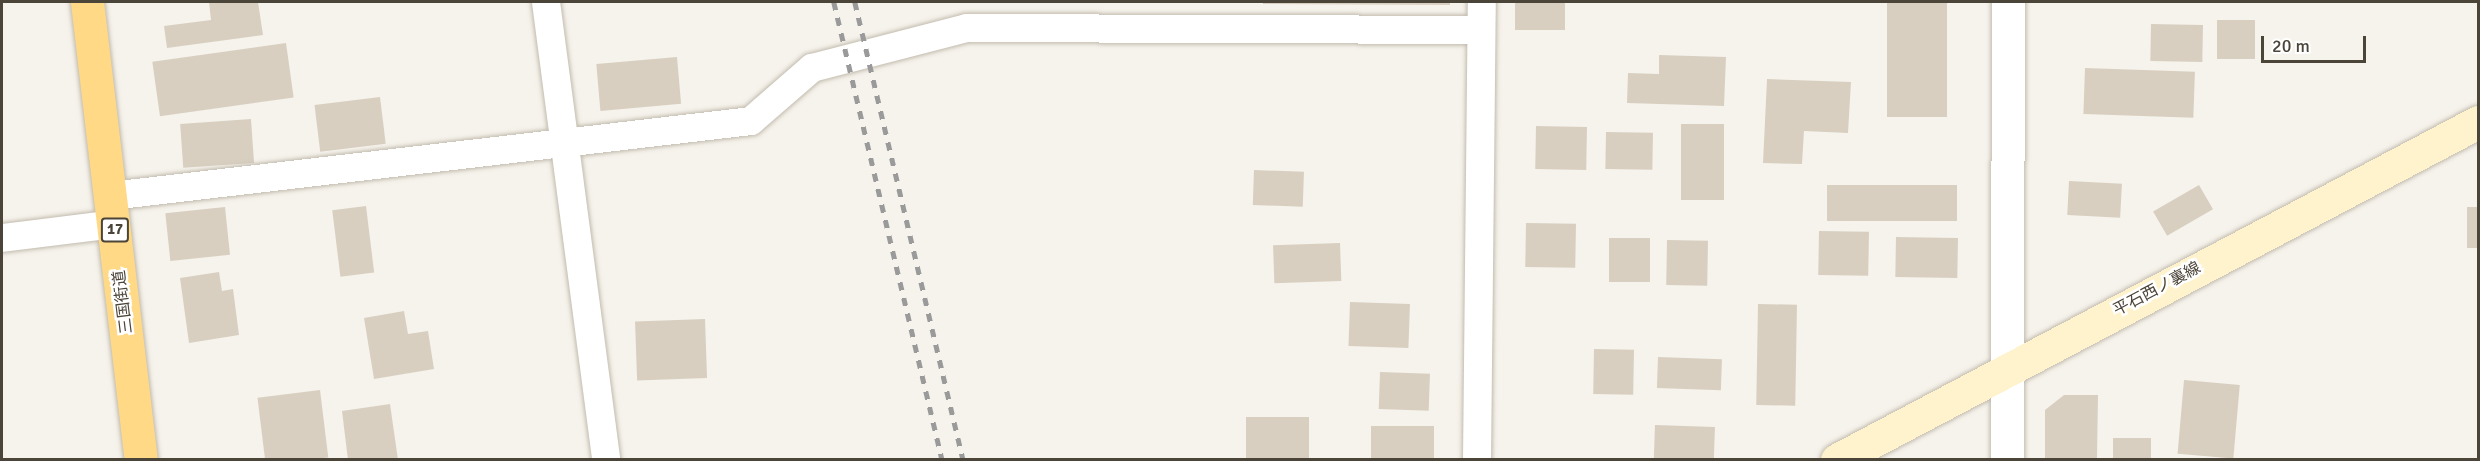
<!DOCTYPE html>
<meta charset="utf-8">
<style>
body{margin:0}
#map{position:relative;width:2480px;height:461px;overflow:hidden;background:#f6f3ec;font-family:Signika,"Noto Sans JP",sans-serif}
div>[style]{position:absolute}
.building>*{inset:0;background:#d8cfc1;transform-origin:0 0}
.roads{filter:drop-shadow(0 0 2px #c2bbae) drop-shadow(0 0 2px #c2bbae)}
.minor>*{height:28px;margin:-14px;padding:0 14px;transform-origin:14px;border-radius:14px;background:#fff}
.tertiary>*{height:33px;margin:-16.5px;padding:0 16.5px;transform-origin:16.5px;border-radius:16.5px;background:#fff}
.secondary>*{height:33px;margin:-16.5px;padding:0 16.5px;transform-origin:16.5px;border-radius:16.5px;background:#fff3cd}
.trunk>*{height:33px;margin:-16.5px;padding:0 16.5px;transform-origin:16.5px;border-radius:16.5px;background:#ffd985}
.rail>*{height:4.5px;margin-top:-2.25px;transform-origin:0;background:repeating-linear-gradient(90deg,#9a9a9a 0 8px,transparent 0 16px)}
span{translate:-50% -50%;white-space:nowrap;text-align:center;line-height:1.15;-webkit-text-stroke:5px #fff;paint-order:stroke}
.shield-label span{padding:2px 4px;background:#fff;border:2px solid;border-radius:4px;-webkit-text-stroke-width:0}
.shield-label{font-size:15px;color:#4b4439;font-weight:700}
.street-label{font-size:16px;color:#4b4439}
.frame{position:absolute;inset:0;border:3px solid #4b4439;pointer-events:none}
.scale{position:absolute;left:2261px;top:36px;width:105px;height:27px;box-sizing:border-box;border:3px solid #4b4439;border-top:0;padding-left:8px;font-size:18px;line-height:21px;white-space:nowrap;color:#4b4439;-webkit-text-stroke:4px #fff;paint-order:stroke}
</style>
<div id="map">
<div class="building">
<i style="clip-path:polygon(209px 2px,258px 2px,263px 35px,167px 48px,164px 26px,211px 20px)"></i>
<i style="clip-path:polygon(1263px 2px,1450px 2px,1450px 5px,1263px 4px)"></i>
<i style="left:1515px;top:2px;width:50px;height:28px"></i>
<i style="left:1887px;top:2px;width:60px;height:115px"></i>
<i style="left:2217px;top:20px;width:38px;height:39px"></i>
<i style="left:2151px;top:24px;width:52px;height:37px;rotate:1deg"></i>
<i style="left:286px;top:43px;width:55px;height:135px;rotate:82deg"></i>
<i style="clip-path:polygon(1659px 55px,1726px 57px,1724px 106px,1627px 103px,1628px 73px,1659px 74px)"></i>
<i style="left:677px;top:57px;width:47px;height:81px;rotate:85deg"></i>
<i style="left:2085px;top:68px;width:110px;height:46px;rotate:2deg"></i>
<i style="clip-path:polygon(1767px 79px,1851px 82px,1848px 133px,1804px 131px,1802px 164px,1763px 163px)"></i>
<i style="left:380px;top:97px;width:47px;height:66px;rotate:83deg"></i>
<i style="left:251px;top:119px;width:44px;height:71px;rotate:86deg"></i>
<i style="left:1681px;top:124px;width:43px;height:76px"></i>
<i style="left:1536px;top:126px;width:51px;height:43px;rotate:1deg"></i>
<i style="left:1606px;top:132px;width:47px;height:37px;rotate:1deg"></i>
<i style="left:1254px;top:170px;width:50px;height:35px;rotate:2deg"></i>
<i style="left:2069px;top:181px;width:53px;height:34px;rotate:3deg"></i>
<i style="left:1827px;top:185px;width:130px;height:36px"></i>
<i style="left:2199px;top:185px;width:28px;height:53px;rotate:60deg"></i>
<i style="left:366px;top:206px;width:67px;height:34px;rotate:83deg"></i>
<i style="left:225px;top:207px;width:48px;height:60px;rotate:84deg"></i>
<i style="left:2467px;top:207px;width:11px;height:41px"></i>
<i style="left:1526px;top:223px;width:50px;height:44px;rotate:1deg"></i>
<i style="left:1819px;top:231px;width:50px;height:44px;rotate:1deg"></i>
<i style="left:1896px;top:237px;width:62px;height:40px;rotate:1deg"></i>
<i style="left:1609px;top:238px;width:41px;height:44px"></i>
<i style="left:1667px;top:240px;width:41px;height:45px;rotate:1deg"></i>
<i style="left:1340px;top:243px;width:38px;height:67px;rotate:88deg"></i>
<i style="clip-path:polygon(219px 272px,222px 291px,233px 289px,239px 335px,189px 343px,180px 278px)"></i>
<i style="left:1350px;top:302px;width:60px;height:44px;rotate:2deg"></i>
<i style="left:1758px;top:304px;width:39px;height:101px;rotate:1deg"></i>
<i style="clip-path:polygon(404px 311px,408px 334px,428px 331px,434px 369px,374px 379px,364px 318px)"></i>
<i style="left:705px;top:319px;width:59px;height:70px;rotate:88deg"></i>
<i style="left:1594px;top:349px;width:40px;height:45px;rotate:1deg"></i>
<i style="left:1658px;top:357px;width:64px;height:31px;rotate:2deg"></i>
<i style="left:1380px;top:372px;width:50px;height:37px;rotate:2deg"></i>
<i style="left:2184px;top:380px;width:56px;height:74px;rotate:5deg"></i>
<i style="left:320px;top:390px;width:68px;height:63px;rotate:83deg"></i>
<i style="clip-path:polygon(2064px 395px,2098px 395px,2097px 460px,2045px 460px,2045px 410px)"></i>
<i style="clip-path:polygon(390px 404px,398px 460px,348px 460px,342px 411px)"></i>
<i style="left:1309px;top:417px;width:43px;height:63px;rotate:90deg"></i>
<i style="left:1655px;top:425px;width:60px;height:35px;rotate:2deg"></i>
<i style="left:1434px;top:426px;width:34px;height:63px;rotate:90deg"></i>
<i style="left:2113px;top:438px;width:38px;height:22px"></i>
</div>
<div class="roads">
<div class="minor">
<i style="left:546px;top:2px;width:462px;rotate:82.5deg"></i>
<i style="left:111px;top:196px;width:644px;rotate:-6.68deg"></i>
<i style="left:751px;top:121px;width:81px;rotate:-41deg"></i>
<i style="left:812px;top:68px;width:160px;rotate:-14.5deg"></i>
<i style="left:967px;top:28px;width:514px;rotate:0.22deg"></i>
<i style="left:2px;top:238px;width:113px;rotate:-7.1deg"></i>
<i style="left:1477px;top:460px;width:458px;rotate:-89.4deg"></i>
</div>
<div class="tertiary">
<i style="left:2007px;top:460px;width:458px;rotate:-89.9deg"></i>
</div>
<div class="secondary">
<i style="left:1837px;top:460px;width:725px;rotate:-27.8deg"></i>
</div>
<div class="trunk">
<i style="left:87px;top:2px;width:461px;rotate:83.3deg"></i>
</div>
</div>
<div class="rail">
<i style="left:834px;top:2px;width:471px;rotate:76.7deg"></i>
<i style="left:855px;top:2px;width:471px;rotate:76.7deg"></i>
</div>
<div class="shield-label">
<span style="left:115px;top:230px">17</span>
</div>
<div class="street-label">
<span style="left:2157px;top:289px;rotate:-28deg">平石西ノ裏線</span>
<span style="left:123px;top:302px;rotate:-97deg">三国街道</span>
</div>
<div class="frame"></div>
<div class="scale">20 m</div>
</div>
